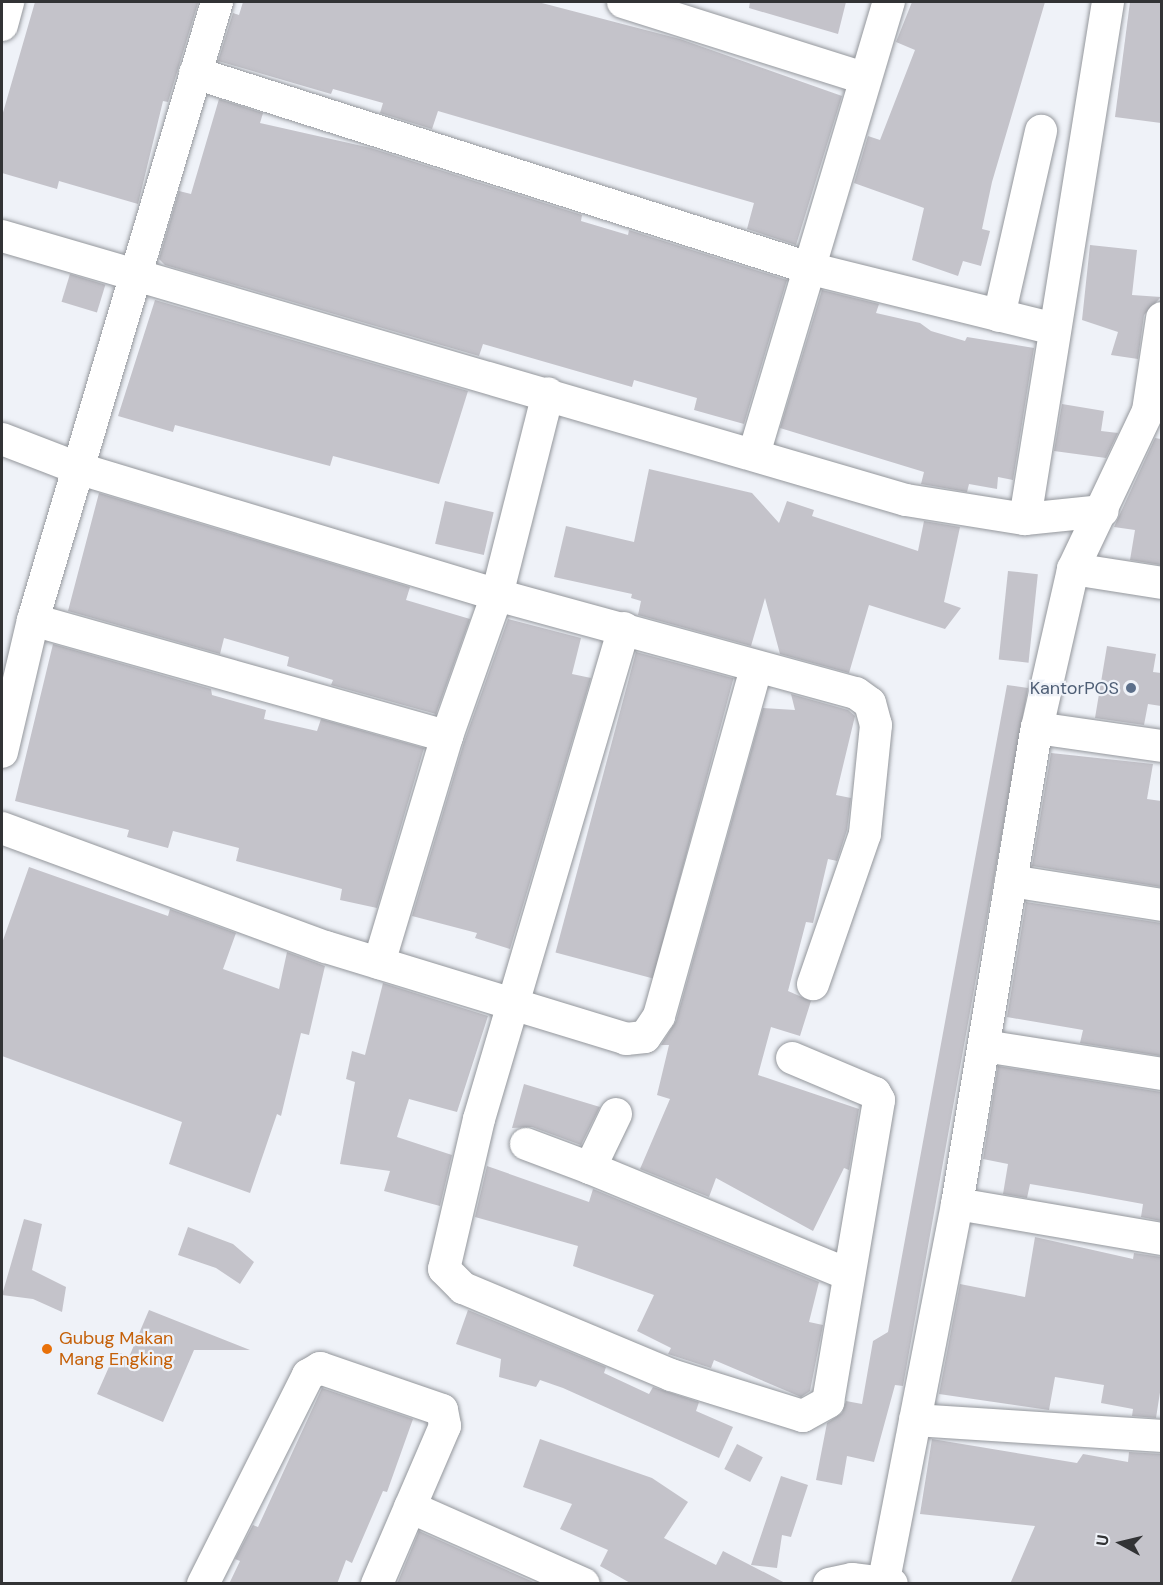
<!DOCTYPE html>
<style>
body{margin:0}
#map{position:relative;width:1163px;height:1585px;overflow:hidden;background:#eff2f8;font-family:"DM Sans",sans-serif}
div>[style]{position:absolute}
.building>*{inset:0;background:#c4c3ca;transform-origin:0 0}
.roads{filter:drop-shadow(0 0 2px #94979c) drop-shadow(0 0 2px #94979c)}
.minor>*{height:32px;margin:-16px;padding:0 16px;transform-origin:16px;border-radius:16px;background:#fff}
.dots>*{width:16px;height:16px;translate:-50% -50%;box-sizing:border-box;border:3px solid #eff2f8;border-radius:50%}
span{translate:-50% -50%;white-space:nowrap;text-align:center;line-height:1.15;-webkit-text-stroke:4.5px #eff2f8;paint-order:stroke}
.service-label{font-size:18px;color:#4e5e75}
.right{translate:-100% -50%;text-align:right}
.food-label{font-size:18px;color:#c56008}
.left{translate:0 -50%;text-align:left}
.frame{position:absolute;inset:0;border:3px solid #323335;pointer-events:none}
.north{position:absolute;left:1091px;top:1513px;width:60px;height:60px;-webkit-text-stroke:4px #eff2f8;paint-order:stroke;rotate:278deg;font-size:16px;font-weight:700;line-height:24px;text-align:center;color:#323335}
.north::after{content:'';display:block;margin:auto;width:21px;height:27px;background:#323335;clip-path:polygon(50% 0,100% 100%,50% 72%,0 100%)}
</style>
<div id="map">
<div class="building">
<i style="clip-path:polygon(35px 2px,198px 3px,168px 102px,163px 101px,138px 204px,59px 181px,57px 189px,2px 173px,2px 116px)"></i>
<i style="clip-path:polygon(243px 2px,538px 2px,680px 39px,842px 96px,796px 245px,747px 229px,754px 203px,438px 111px,432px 129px,380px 113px,383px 103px,333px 89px,331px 94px,218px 61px,233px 13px,239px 15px)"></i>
<i style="clip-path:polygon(750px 2px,846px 2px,838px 34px,749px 8px)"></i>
<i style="clip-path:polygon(912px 2px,1045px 2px,992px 182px,982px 229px,990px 231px,981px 266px,963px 261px,958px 276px,912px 260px,924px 208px,854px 183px,868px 136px,880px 140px,915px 50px,896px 42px)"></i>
<i style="clip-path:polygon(1130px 2px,1161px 2px,1161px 123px,1115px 117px)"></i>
<i style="clip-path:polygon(219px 99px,263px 113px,260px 123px,371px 148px,582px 215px,581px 221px,628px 235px,629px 230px,787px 280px,744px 424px,694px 410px,697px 398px,634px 380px,632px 387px,483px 344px,479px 356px,165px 265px,159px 259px,179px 191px,191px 194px)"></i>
<i style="clip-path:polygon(1090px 245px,1137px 250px,1132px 295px,1161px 297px,1144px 315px,1138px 359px,1111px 355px,1118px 332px,1082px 320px)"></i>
<i style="left:70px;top:274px;width:37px;height:29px;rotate:17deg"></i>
<i style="clip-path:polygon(822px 290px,879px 304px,876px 313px,920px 323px,931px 331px,965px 341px,967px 337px,1034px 348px,1013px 480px,998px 477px,997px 489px,969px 484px,967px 492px,921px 484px,924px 472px,780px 428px)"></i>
<i style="clip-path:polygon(155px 300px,468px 391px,439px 484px,333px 456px,330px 466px,175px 425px,173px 432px,118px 416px)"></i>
<i style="clip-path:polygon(1062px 404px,1104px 411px,1101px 431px,1118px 433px,1106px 458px,1054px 451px)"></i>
<i style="clip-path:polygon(1155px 438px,1161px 439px,1161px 565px,1130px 560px,1135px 530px,1114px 527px)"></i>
<i style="clip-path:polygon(649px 469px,752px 493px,779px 523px,787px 501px,814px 510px,812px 516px,918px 551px,924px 521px,960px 527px,944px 602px,961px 608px,945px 629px,869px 605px,849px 673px,780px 654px,765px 598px,751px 646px,638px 615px,641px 601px,631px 598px,632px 594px,554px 577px,566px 526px,634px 542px)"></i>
<i style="clip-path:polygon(99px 493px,410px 587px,406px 600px,470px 619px,436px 714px,331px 685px,333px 680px,287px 666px,289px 657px,224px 638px,220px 654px,68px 611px)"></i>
<i style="left:445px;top:501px;width:50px;height:44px;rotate:13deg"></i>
<i style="left:1008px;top:571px;width:30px;height:89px;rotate:6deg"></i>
<i style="clip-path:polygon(508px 619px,581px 638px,572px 674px,591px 678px,510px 949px,475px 938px,477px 933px,412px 916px,464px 742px)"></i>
<i style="clip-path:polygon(53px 644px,211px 689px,212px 695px,266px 710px,264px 719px,317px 731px,321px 719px,424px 748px,377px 908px,340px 900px,342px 889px,236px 861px,239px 848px,173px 831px,168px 848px,127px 837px,129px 830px,15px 801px)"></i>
<i style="clip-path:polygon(1107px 646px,1156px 654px,1153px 672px,1161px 673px,1161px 706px,1148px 704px,1144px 725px,1095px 718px)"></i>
<i style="left:636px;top:652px;width:101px;height:311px;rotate:15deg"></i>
<i style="clip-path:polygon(1007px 685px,1028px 688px,903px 1386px,895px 1385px,874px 1462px,847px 1456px,842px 1485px,816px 1480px,827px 1423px,842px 1413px,846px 1401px,862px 1404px,873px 1341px,888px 1332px)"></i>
<i style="clip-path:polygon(791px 694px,848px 710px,855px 716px,836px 795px,851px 798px,847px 830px,837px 861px,828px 859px,813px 923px,806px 922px,788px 991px,811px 1001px,800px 1036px,771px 1027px,758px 1075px,859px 1109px,849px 1170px,844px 1168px,813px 1231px,716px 1178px,709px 1197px,640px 1169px,670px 1099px,657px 1095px,669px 1045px,661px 1045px,676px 1021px,763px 708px,795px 710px)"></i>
<i style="clip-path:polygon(1051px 753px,1153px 764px,1147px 799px,1161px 801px,1161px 887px,1032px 866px)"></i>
<i style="clip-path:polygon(29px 867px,168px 916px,170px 909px,236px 933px,223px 969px,279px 989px,287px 952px,325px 966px,309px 1035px,301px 1033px,281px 1116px,277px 1114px,250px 1193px,169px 1164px,182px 1122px,2px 1056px,2px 943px)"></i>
<i style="clip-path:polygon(1026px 902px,1161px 923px,1161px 1056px,1080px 1043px,1083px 1030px,1007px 1017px)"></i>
<i style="clip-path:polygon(383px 983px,488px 1016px,457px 1112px,409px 1099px,397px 1137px,452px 1155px,440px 1206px,384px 1191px,390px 1171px,340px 1164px,355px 1082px,346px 1079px,352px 1051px,365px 1055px)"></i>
<i style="clip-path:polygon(998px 1066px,1161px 1092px,1161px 1221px,1141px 1217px,1143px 1204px,1083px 1193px,1030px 1184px,1027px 1198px,1003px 1194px,1008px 1164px,983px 1159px)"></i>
<i style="clip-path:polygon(524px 1084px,600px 1107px,581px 1145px,532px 1127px,512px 1128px)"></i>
<i style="clip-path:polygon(487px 1166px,589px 1202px,593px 1189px,819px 1282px,809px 1322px,823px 1325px,810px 1391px,801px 1397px,714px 1360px,711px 1368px,668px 1354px,671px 1348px,637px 1331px,654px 1295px,573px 1266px,578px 1246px,475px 1217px)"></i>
<i style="clip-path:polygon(24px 1219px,42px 1224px,32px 1270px,66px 1287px,62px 1312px,33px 1299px,2px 1295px)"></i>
<i style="clip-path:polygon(188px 1227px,233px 1244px,254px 1262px,240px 1284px,216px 1268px,178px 1255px)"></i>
<i style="clip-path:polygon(1035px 1237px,1133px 1259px,1134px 1253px,1161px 1257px,1161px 1386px,1156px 1418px,1132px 1416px,1133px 1409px,1101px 1403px,1104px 1385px,1055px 1377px,1049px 1410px,939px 1394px,960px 1284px,1025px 1297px)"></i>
<i style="clip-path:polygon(149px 1310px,250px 1350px,194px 1350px,163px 1422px,97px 1394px,116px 1351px,129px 1357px)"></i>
<i style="clip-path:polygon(468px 1310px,606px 1367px,604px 1373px,649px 1394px,653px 1387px,699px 1402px,696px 1411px,733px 1427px,719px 1458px,563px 1388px,540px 1380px,536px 1387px,499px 1377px,501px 1359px,456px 1344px)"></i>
<i style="clip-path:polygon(322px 1388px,413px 1419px,387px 1492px,383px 1491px,352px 1563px,346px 1560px,337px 1584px,229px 1584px,240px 1561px,235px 1559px,253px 1525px,258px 1527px)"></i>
<i style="clip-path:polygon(540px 1439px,652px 1478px,688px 1502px,664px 1538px,716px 1565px,723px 1551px,787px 1584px,632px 1584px,600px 1566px,608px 1550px,560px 1529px,572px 1504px,523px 1487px)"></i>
<i style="clip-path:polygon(932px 1439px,1077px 1463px,1083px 1454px,1128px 1462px,1129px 1452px,1161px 1454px,1161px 1584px,1010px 1584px,1035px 1526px,920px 1514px)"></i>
<i style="left:737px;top:1444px;width:29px;height:28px;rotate:27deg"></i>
<i style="clip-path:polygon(781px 1476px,808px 1485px,791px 1537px,782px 1535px,777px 1568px,751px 1565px)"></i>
<i style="clip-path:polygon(419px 1531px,538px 1584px,397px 1584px)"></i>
</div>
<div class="roads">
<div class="minor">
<i style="left:623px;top:2px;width:253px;rotate:17.5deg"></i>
<i style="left:2px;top:25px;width:24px;rotate:-75deg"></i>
<i style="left:195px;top:73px;width:647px;rotate:17.62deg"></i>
<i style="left:812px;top:269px;width:250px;rotate:13.9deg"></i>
<i style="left:2px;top:236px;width:942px;rotate:16.28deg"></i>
<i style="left:906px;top:500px;width:121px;rotate:9.1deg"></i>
<i style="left:1025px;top:519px;width:78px;rotate:-5.9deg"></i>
<i style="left:999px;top:316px;width:190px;rotate:-77.2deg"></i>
<i style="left:2px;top:439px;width:80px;rotate:21.1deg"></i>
<i style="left:77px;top:468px;width:439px;rotate:16.8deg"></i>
<i style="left:497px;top:595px;width:372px;rotate:15.3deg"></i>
<i style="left:856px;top:693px;width:17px;rotate:36deg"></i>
<i style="left:870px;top:703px;width:23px;rotate:75deg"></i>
<i style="left:876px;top:725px;width:110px;rotate:95.8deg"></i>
<i style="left:865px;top:834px;width:159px;rotate:109.1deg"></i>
<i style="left:754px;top:454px;width:472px;rotate:-73.4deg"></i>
<i style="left:1025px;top:519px;width:524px;rotate:-80.88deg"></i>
<i style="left:1073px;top:569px;width:90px;rotate:8.9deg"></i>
<i style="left:33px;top:620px;width:430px;rotate:15.7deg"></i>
<i style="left:624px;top:628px;width:512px;rotate:106.45deg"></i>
<i style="left:479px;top:1119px;width:154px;rotate:103.1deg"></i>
<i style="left:444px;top:1269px;width:27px;rotate:45deg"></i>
<i style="left:463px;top:1288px;width:225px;rotate:22.7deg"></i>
<i style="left:671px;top:1375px;width:138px;rotate:17.3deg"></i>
<i style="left:803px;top:1416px;width:29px;rotate:-29deg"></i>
<i style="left:828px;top:1402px;width:306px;rotate:-80.4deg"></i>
<i style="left:879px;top:1100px;width:8px;rotate:-120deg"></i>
<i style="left:875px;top:1093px;width:90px;rotate:-157.1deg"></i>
<i style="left:1037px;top:728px;width:126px;rotate:8.2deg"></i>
<i style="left:2px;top:752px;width:136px;rotate:-76.8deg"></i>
<i style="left:33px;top:620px;width:645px;rotate:-73.42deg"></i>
<i style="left:2px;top:828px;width:345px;rotate:20.2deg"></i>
<i style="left:326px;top:947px;width:314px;rotate:17deg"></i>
<i style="left:626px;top:1039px;width:19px;rotate:-6deg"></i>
<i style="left:645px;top:1037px;width:25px;rotate:-56deg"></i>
<i style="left:659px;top:1016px;width:361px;rotate:-74.4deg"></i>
<i style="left:1011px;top:881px;width:153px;rotate:9deg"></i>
<i style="left:379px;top:963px;width:237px;rotate:-73.3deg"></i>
<i style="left:447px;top:736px;width:150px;rotate:-70.5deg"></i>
<i style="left:497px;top:595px;width:208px;rotate:-75.8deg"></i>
<i style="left:984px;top:1046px;width:180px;rotate:8.9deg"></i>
<i style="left:616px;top:1114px;width:60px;rotate:115.7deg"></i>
<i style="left:590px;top:1168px;width:278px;rotate:22.4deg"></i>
<i style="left:526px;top:1144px;width:68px;rotate:20.6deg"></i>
<i style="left:957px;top:1204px;width:208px;rotate:9.7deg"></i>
<i style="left:915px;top:1420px;width:248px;rotate:3.7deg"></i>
<i style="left:410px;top:1507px;width:190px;rotate:23.9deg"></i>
<i style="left:884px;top:1580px;width:383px;rotate:-79deg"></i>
<i style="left:957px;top:1204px;width:483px;rotate:-80.5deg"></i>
<i style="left:1037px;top:728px;width:163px;rotate:-77.2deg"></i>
<i style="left:1073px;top:569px;width:175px;rotate:-64.6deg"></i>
<i style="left:1148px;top:411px;width:94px;rotate:-81.4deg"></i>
<i style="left:203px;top:1584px;width:234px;rotate:-63.3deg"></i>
<i style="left:308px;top:1375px;width:14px;rotate:-30deg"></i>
<i style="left:320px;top:1368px;width:129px;rotate:19deg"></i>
<i style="left:442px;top:1410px;width:16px;rotate:79deg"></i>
<i style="left:445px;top:1426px;width:172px;rotate:113.3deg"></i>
<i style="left:829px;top:1584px;width:24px;rotate:-12deg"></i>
<i style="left:852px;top:1579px;width:40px;rotate:7.1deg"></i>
</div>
</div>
<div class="dots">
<i style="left:1131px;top:688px;background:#5c6f8a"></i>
<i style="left:47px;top:1349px;background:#e8710a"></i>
</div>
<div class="service-label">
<span class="right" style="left:1119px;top:688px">KantorPOS</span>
</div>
<div class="food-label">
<span class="left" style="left:59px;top:1349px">Gubug Makan<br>Mang Engking</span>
</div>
<div class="frame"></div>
<div class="north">U</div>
</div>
